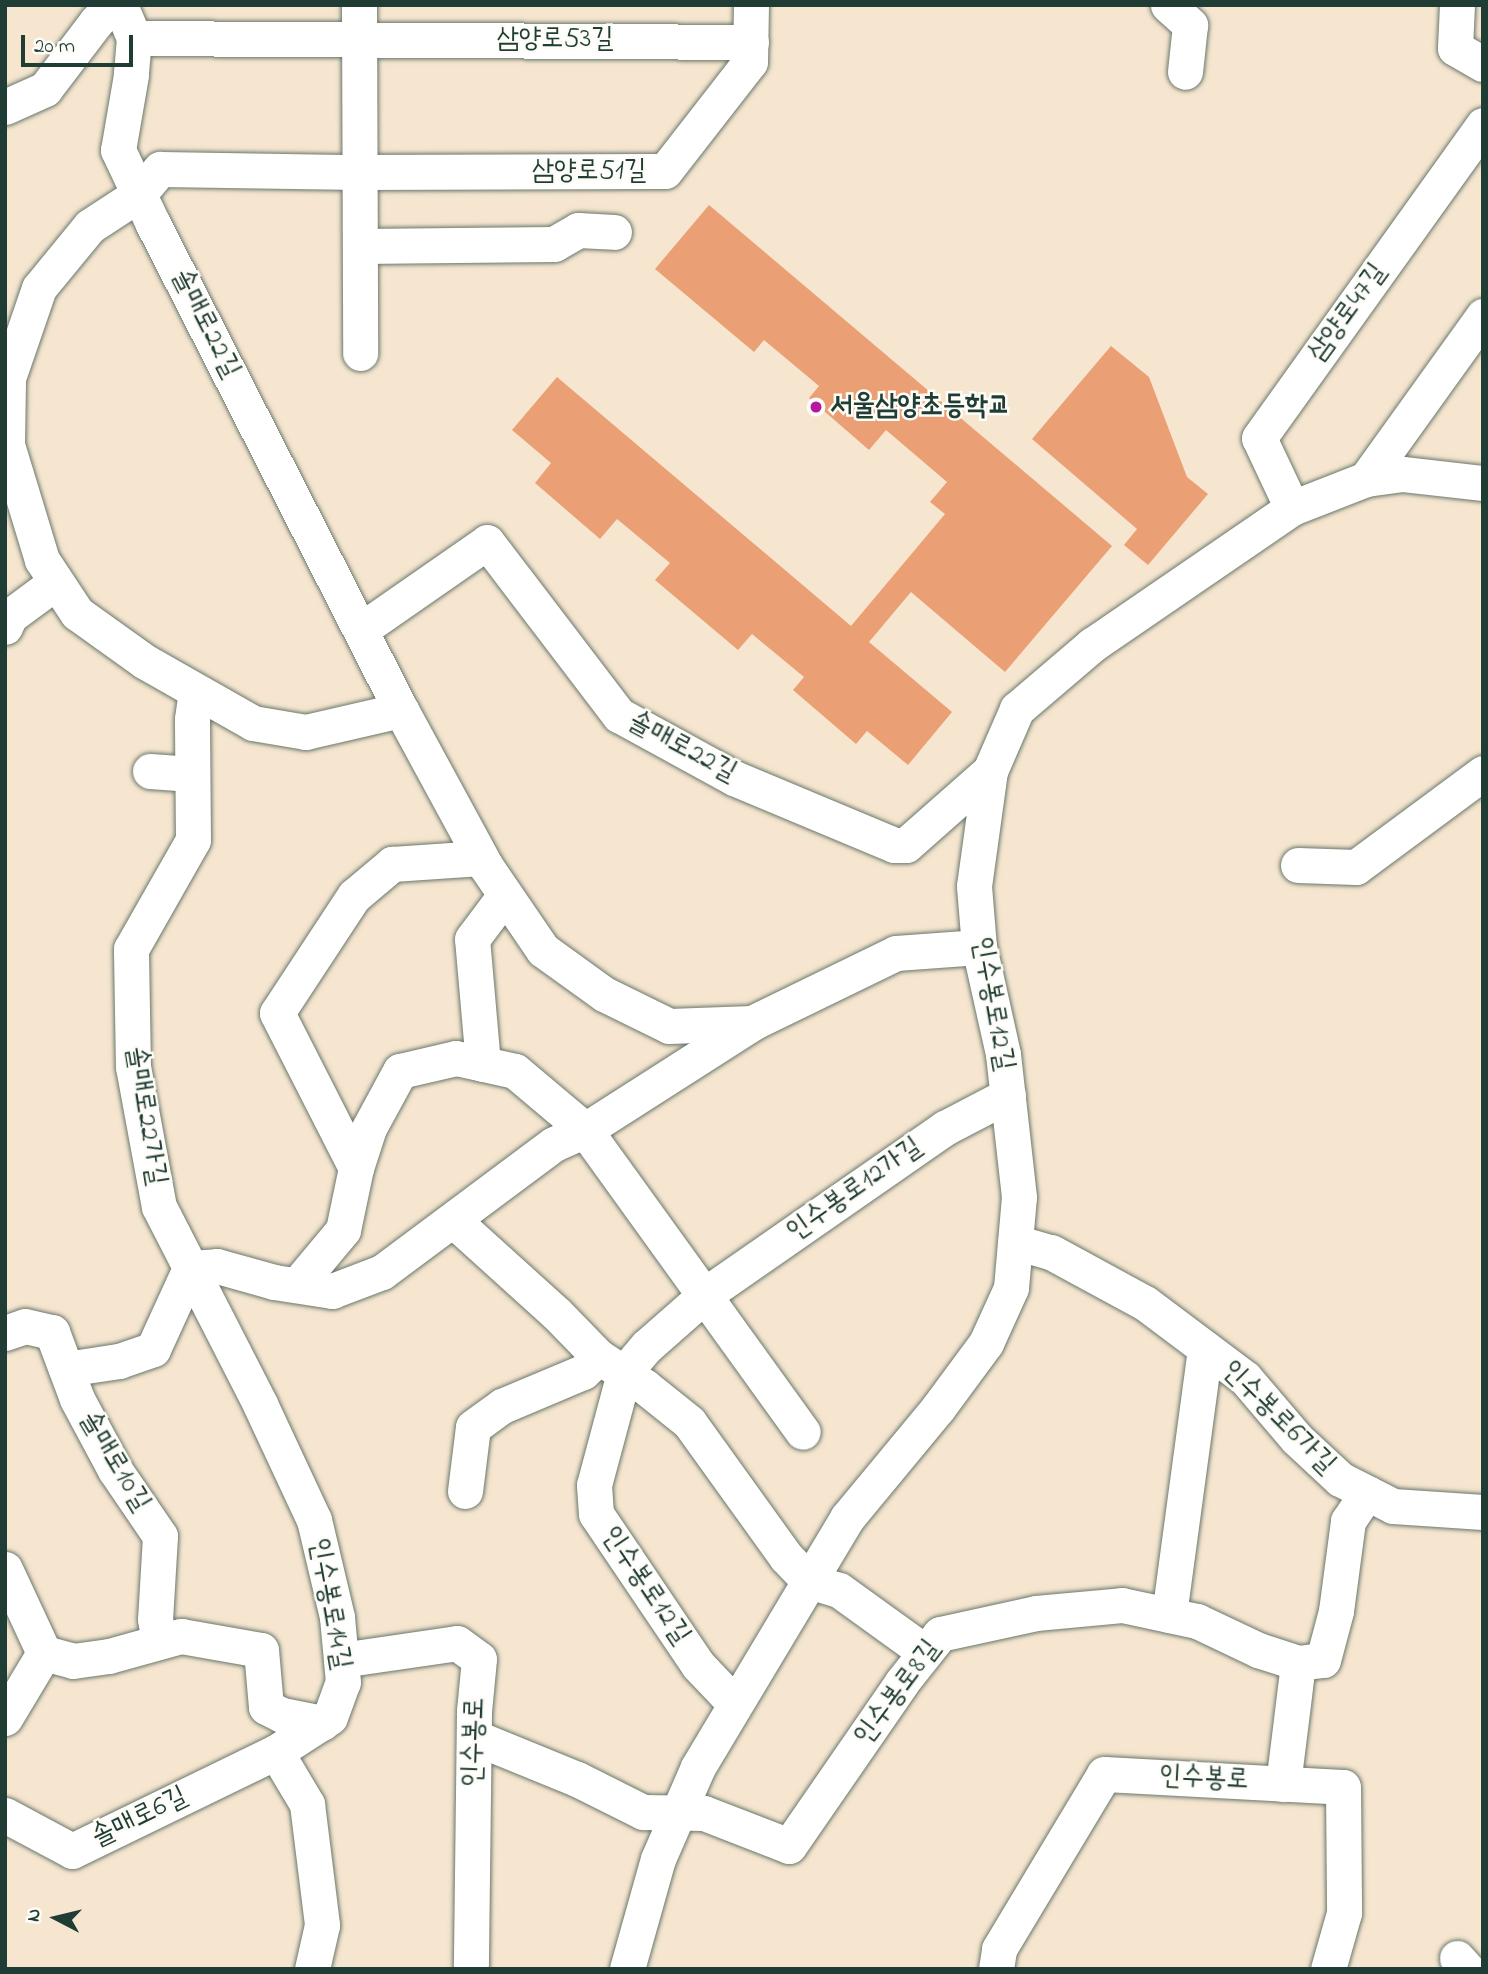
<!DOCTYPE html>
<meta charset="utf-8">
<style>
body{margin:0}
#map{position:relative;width:1488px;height:1974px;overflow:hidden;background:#f6e6d0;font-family:"Indie Flower","Poor Story",sans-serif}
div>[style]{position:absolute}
.building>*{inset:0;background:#eb9f75}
.roads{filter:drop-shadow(0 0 2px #6a786b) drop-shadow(0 0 2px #6a786b)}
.street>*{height:35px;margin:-17.5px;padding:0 17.5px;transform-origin:17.5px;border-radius:17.5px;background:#fff}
.dots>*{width:19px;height:19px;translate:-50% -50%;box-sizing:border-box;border:4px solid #fdfcf7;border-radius:50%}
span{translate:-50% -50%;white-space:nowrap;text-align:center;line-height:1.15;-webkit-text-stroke:5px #fdfcf7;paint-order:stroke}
.street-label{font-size:28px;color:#1f3d34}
.poi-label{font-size:28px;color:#1f3d34;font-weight:700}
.left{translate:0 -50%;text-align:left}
.frame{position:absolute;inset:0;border:7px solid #1f3d34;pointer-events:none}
.north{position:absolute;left:21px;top:1883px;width:70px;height:70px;-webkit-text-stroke:5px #fdfcf7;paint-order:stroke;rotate:277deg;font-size:19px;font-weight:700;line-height:28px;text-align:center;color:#1f3d34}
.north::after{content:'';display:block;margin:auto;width:24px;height:32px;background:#1f3d34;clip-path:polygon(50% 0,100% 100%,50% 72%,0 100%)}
.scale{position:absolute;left:21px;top:35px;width:112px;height:32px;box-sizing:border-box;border:4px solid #1f3d34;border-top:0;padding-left:9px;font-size:21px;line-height:24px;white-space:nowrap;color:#1f3d34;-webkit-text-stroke:5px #fdfcf7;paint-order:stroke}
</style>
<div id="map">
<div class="building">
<i style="clip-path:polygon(709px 205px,1112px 546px,1005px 672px,911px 592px,869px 642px,952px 712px,908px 765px,867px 731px,856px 744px,793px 690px,804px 677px,752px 634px,738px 650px,655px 580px,670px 563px,617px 519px,600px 539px,535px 483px,551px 463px,512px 430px,557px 377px,851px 626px,945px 514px,930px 502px,947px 482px,886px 430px,869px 450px,809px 398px,819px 386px,764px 340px,754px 352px,655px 269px)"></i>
<i style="clip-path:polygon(1111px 346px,1149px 377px,1187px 477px,1208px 494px,1148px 565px,1124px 545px,1137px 529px,1032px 439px)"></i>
</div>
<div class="roads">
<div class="street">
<i style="left:120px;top:5px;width:36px;rotate:67deg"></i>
<i style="left:134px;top:38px;width:37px;rotate:95deg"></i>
<i style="left:131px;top:75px;width:76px;rotate:99.8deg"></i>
<i style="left:118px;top:150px;width:82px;rotate:64.7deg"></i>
<i style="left:153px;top:224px;width:546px;rotate:62.97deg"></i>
<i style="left:401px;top:710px;width:176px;rotate:61.5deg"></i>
<i style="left:485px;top:865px;width:103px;rotate:55.7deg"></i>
<i style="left:543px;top:950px;width:75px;rotate:35.8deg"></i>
<i style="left:604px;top:994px;width:72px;rotate:26.2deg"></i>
<i style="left:669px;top:1026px;width:83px;rotate:-2.1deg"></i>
<i style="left:752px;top:1023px;width:160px;rotate:-25.9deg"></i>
<i style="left:896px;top:953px;width:83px;rotate:-4.1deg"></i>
<i style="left:359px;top:5px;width:348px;rotate:89.8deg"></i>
<i style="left:1168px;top:5px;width:30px;rotate:42deg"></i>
<i style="left:1190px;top:25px;width:47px;rotate:96.1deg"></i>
<i style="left:1457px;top:5px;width:43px;rotate:92.7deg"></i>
<i style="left:1455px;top:48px;width:32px;rotate:30deg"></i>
<i style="left:134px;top:38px;width:617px;rotate:0.37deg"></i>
<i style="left:5px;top:107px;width:44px;rotate:-24.2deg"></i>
<i style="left:45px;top:89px;width:84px;rotate:-52.7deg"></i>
<i style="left:96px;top:22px;width:23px;rotate:-47deg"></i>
<i style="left:360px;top:246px;width:194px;rotate:-0.6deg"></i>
<i style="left:554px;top:244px;width:28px;rotate:-30deg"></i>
<i style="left:578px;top:230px;width:36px;rotate:3deg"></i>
<i style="left:1366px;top:479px;width:201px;rotate:-54.3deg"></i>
<i style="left:1292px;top:508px;width:77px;rotate:-115.2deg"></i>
<i style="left:1259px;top:438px;width:385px;rotate:-54.4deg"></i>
<i style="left:5px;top:627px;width:12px;rotate:-66deg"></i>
<i style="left:10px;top:616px;width:57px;rotate:-36.5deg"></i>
<i style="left:362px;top:629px;width:152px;rotate:-34.8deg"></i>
<i style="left:487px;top:542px;width:218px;rotate:52.7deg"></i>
<i style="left:619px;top:715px;width:131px;rotate:28.7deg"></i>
<i style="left:734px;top:778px;width:173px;rotate:22.7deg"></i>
<i style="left:894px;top:845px;width:12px"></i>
<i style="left:906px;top:845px;width:112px;rotate:-41.4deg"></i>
<i style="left:401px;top:710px;width:98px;rotate:167deg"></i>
<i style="left:306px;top:732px;width:54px;rotate:-170.4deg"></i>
<i style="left:253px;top:723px;width:125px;rotate:-150.4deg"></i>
<i style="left:144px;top:661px;width:82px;rotate:-144.4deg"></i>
<i style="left:77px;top:613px;width:64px;rotate:-123.4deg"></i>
<i style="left:42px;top:560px;width:120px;rotate:-106.9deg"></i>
<i style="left:7px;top:445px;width:67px;rotate:-89.1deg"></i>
<i style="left:8px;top:378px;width:95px;rotate:-71deg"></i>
<i style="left:39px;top:288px;width:80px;rotate:-50.6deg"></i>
<i style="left:90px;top:226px;width:59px;rotate:-33.1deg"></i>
<i style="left:139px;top:194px;width:33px;rotate:-50deg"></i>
<i style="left:160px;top:169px;width:199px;rotate:0.9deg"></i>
<i style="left:359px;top:172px;width:306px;rotate:-0.2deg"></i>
<i style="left:665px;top:171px;width:138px;rotate:-52.1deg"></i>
<i style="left:750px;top:62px;width:57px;rotate:-89deg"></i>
<i style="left:150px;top:771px;width:42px;rotate:4.1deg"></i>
<i style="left:1298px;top:865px;width:58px;rotate:2deg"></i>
<i style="left:1356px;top:867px;width:158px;rotate:-36.5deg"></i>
<i style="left:483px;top:1064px;width:125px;rotate:-95deg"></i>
<i style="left:472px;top:939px;width:55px;rotate:-53.1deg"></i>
<i style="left:356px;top:1168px;width:174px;rotate:-117deg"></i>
<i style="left:277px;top:1013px;width:140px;rotate:-56.7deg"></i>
<i style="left:354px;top:896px;width:50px;rotate:-40.1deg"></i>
<i style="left:392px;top:864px;width:89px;rotate:-3.9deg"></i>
<i style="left:453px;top:1220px;width:139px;rotate:42.1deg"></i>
<i style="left:556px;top:1313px;width:62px;rotate:45.7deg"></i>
<i style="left:599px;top:1357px;width:54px;rotate:32.8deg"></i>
<i style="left:644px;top:1386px;width:58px;rotate:38.7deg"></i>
<i style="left:689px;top:1422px;width:166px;rotate:54.3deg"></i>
<i style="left:786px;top:1557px;width:33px;rotate:46deg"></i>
<i style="left:809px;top:1581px;width:31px;rotate:17deg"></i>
<i style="left:839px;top:1590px;width:106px;rotate:35.8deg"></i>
<i style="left:1015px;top:1242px;width:37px;rotate:16deg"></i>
<i style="left:1051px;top:1252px;width:107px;rotate:28.5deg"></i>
<i style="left:1145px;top:1303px;width:125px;rotate:36.9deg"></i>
<i style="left:1245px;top:1378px;width:80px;rotate:49.6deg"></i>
<i style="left:1297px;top:1439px;width:59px;rotate:42.9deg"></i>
<i style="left:1340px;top:1479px;width:59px;rotate:27deg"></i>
<i style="left:1393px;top:1506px;width:90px;rotate:3.8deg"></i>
<i style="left:190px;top:1268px;width:27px;rotate:-4deg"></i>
<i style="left:217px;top:1266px;width:59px;rotate:15.7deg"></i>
<i style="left:274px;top:1282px;width:59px;rotate:8.8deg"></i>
<i style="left:332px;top:1291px;width:53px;rotate:-20.8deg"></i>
<i style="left:382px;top:1272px;width:214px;rotate:-36.7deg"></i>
<i style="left:554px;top:1144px;width:34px;rotate:-24deg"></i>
<i style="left:585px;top:1130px;width:198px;rotate:-32.6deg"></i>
<i style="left:297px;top:1285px;width:72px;rotate:-50.1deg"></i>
<i style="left:343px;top:1230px;width:63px;rotate:-78.2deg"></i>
<i style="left:356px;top:1168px;width:42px;rotate:-72deg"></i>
<i style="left:369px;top:1128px;width:65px;rotate:-61.5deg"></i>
<i style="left:400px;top:1071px;width:57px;rotate:-13.1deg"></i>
<i style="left:456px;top:1058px;width:60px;rotate:12.4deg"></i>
<i style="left:515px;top:1071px;width:92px;rotate:40.1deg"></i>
<i style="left:585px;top:1130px;width:372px;rotate:54.2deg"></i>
<i style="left:5px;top:1333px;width:21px;rotate:-19deg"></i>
<i style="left:25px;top:1326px;width:28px;rotate:13deg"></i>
<i style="left:52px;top:1332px;width:72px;rotate:69.5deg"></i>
<i style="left:77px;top:1399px;width:81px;rotate:61.8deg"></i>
<i style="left:115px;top:1470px;width:80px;rotate:55.7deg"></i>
<i style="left:160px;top:1536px;width:83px;rotate:93.4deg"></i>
<i style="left:155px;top:1619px;width:23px;rotate:80deg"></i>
<i style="left:66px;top:1369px;width:54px;rotate:-8.6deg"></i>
<i style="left:119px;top:1361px;width:36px;rotate:-19deg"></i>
<i style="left:153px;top:1349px;width:89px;rotate:-65.4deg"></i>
<i style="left:465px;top:1491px;width:64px;rotate:-82.9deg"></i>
<i style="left:473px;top:1427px;width:36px;rotate:-36deg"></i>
<i style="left:502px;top:1406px;width:88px;rotate:-22.8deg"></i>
<i style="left:583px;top:1372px;width:22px;rotate:-43deg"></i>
<i style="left:5px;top:1569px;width:93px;rotate:65.1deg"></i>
<i style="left:44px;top:1653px;width:30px;rotate:15deg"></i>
<i style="left:73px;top:1661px;width:36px;rotate:-8deg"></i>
<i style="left:109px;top:1656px;width:75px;rotate:-15.5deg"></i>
<i style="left:181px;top:1636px;width:81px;rotate:9.9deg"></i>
<i style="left:261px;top:1650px;width:57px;rotate:85deg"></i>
<i style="left:266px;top:1707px;width:18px;rotate:27deg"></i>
<i style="left:282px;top:1715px;width:41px;rotate:11.3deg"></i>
<i style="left:1169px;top:1615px;width:269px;rotate:-82.3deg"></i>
<i style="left:341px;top:1660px;width:117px;rotate:-8.3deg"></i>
<i style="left:457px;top:1643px;width:27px;rotate:36deg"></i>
<i style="left:479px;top:1659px;width:52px;rotate:95.5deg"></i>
<i style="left:474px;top:1711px;width:258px;rotate:90.7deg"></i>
<i style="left:735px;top:1704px;width:54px;rotate:-133.5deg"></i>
<i style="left:698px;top:1665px;width:182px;rotate:-124deg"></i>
<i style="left:596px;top:1514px;width:29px;rotate:-94deg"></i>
<i style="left:594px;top:1485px;width:116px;rotate:-75deg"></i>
<i style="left:624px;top:1373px;width:35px;rotate:-50deg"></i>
<i style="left:647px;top:1346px;width:79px;rotate:-41.4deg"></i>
<i style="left:706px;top:1294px;width:291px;rotate:-34.8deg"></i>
<i style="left:945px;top:1128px;width:71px;rotate:-27.6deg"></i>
<i style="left:5px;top:1718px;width:76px;rotate:-59deg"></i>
<i style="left:474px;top:1737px;width:111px;rotate:22.2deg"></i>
<i style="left:577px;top:1779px;width:74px;rotate:26.6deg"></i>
<i style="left:643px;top:1812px;width:61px;rotate:0.9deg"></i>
<i style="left:704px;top:1813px;width:91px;rotate:21.2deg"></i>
<i style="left:789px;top:1846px;width:199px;rotate:-55.4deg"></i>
<i style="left:902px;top:1682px;width:61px;rotate:-51.6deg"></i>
<i style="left:940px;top:1634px;width:98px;rotate:-12.3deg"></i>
<i style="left:1036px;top:1613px;width:86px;rotate:-5.3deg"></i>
<i style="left:1122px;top:1605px;width:77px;rotate:12deg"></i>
<i style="left:1197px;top:1621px;width:68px;rotate:25.4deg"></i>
<i style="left:1258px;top:1650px;width:42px;rotate:18deg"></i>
<i style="left:1298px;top:1663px;width:25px;rotate:-7deg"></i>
<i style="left:1323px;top:1660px;width:51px;rotate:-75.1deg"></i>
<i style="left:1336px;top:1611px;width:91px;rotate:-82.4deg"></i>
<i style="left:1348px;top:1521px;width:34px;rotate:-56deg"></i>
<i style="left:276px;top:1752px;width:61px;rotate:59.2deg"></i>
<i style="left:307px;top:1804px;width:122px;rotate:82.9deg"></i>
<i style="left:322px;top:1925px;width:45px;rotate:102.8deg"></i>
<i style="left:1283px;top:1784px;width:122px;rotate:-82.9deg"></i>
<i style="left:5px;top:1815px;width:76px;rotate:28.2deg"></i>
<i style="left:72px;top:1851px;width:227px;rotate:-25.9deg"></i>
<i style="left:276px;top:1752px;width:64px;rotate:-32.9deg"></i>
<i style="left:330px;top:1717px;width:37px;rotate:-70deg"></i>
<i style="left:343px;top:1682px;width:65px;rotate:-95.3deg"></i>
<i style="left:337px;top:1617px;width:100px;rotate:-103.3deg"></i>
<i style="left:314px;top:1520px;width:128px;rotate:-115deg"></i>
<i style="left:260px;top:1404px;width:221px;rotate:-117.1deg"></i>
<i style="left:159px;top:1207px;width:142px;rotate:-100.5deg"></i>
<i style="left:133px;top:1067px;width:118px;rotate:-91deg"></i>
<i style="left:131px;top:949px;width:125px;rotate:-60.4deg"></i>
<i style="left:193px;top:840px;width:121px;rotate:-90.5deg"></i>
<i style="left:192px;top:719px;width:27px;rotate:-82deg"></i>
<i style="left:1457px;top:1958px;width:15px;rotate:48deg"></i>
<i style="left:627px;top:1969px;width:114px;rotate:-74.3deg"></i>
<i style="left:658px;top:1859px;width:100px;rotate:-66.5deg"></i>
<i style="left:698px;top:1767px;width:290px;rotate:-59.1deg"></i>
<i style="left:847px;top:1518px;width:143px;rotate:-50.4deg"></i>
<i style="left:938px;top:1408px;width:81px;rotate:-53.6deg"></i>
<i style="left:986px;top:1343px;width:60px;rotate:-65.6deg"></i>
<i style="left:1011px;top:1288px;width:91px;rotate:-85deg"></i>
<i style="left:1019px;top:1197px;width:144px;rotate:-96.4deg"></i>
<i style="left:1003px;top:1054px;width:110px;rotate:-102.6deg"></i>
<i style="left:979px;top:947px;width:61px;rotate:-94.7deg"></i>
<i style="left:974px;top:886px;width:116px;rotate:-82.1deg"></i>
<i style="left:990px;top:771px;width:68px;rotate:-66.5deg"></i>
<i style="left:1017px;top:709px;width:99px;rotate:-40.5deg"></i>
<i style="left:1092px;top:645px;width:242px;rotate:-34.4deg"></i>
<i style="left:1292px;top:508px;width:79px;rotate:-21.4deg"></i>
<i style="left:1366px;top:479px;width:37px;rotate:-8deg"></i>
<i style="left:1403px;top:474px;width:81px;rotate:6.4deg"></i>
<i style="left:996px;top:1969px;width:20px;rotate:-81deg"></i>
<i style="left:999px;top:1949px;width:204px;rotate:-59deg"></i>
<i style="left:1104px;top:1774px;width:239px;rotate:3.1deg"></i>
<i style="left:1343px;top:1787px;width:126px;rotate:89.5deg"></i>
<i style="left:1344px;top:1913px;width:58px;rotate:105.9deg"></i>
</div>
</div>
<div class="dots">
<i style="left:816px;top:407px;background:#b5179e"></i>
</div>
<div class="street-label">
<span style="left:555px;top:40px">삼양로53길</span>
<span style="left:589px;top:172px">삼양로51길</span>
<span style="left:1348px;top:313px;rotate:-54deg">삼양로47길</span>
<span style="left:205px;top:324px;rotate:63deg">솔매로22길</span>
<span style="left:682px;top:748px;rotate:28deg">솔매로22길</span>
<span style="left:992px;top:1004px;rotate:80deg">인수봉로12길</span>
<span style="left:145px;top:1116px;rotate:81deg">솔매로22가길</span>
<span style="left:855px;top:1190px;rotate:-35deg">인수봉로12가길</span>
<span style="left:1278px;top:1418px;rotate:45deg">인수봉로6가길</span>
<span style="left:114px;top:1462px;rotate:59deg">솔매로10길</span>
<span style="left:645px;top:1586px;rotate:56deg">인수봉로12길</span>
<span style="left:329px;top:1604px;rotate:80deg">인수봉로14길</span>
<span style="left:898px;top:1693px;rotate:-53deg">인수봉로8길</span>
<span style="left:475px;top:1742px;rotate:-88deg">인수봉로</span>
<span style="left:1204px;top:1779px;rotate:3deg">인수봉로</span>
<span style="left:140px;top:1818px;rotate:-26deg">솔매로6길</span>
</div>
<div class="poi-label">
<span class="left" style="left:830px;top:407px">서울삼양초등학교</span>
</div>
<div class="frame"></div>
<div class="north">N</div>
<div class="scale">20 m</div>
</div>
